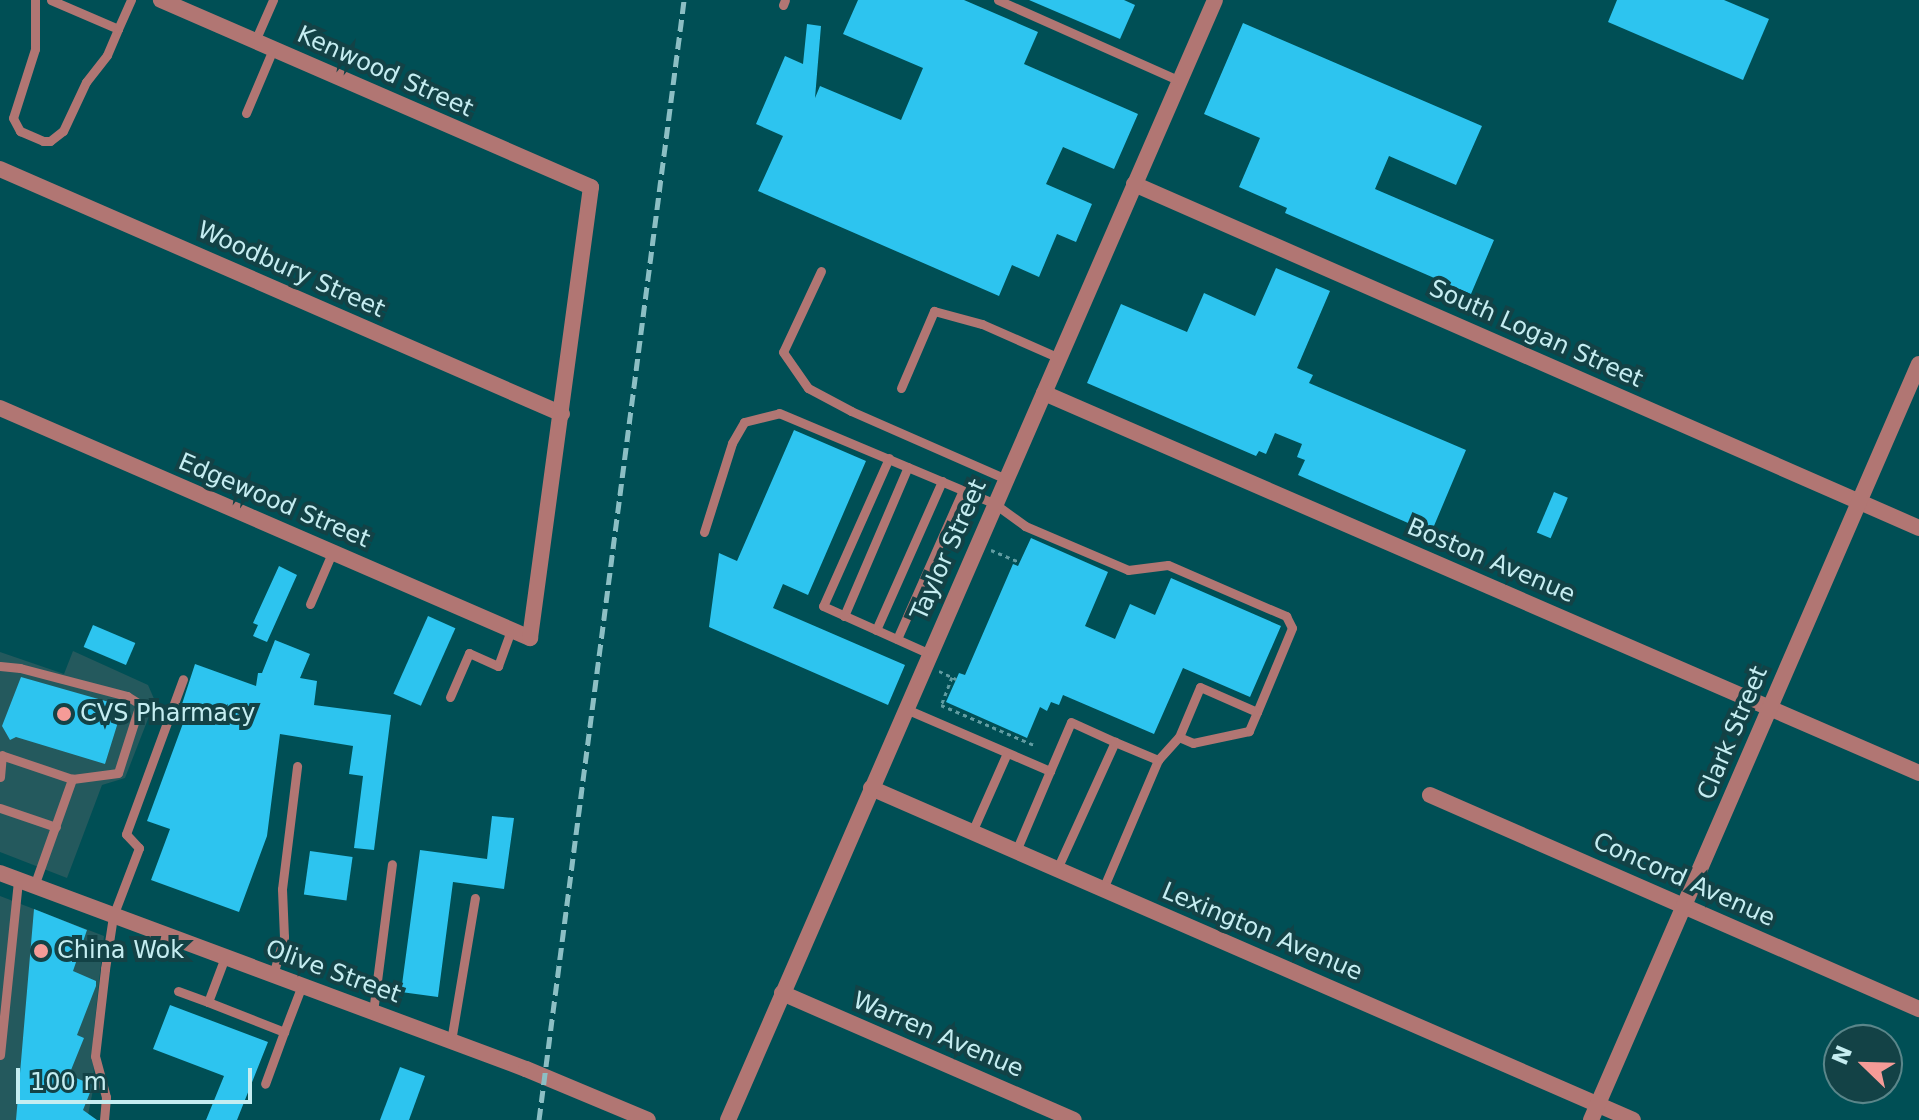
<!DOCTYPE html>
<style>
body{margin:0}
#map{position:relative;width:1919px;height:1120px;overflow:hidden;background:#004f55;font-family:"DejaVu Sans",sans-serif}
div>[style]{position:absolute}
.built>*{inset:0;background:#24595d}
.building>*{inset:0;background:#2dc4ef;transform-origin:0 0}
.path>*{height:3px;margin-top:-1.5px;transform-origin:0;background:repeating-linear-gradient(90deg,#609ca1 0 4px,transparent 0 8px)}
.lane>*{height:9px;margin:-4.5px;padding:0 4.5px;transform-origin:4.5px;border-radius:4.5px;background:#b17673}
.street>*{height:16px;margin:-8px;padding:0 8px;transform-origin:8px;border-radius:8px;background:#b17673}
.rail>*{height:5px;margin-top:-2.5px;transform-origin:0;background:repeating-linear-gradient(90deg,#8cbfc4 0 12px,transparent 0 18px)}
.dots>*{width:22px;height:22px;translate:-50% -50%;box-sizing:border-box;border:4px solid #134246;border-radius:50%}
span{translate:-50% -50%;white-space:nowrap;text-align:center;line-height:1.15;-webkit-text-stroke:8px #134246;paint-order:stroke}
.street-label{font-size:24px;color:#c5edf1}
.poi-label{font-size:24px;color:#c5edf1}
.left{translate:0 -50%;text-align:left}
.north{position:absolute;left:1823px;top:1024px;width:80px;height:80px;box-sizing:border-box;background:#134246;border:2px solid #5a868a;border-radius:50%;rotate:293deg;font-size:22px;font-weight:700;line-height:32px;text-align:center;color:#c5edf1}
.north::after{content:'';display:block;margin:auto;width:28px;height:36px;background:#f59b97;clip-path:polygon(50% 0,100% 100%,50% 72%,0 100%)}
.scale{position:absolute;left:16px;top:1068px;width:236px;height:36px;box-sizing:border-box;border:4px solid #c5edf1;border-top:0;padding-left:10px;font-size:24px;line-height:28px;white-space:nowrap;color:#c5edf1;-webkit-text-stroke:6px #134246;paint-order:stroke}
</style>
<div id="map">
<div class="built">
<i style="clip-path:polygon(73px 651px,148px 685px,155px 701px,125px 778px,102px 785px,67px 878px,0 852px,0 652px,64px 674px)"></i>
<i style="clip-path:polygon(0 896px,104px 936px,93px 1038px,94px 1085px,87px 1120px,0 1120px)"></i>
</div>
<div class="building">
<i style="clip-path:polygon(858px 0,964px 0,1038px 32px,1024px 64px,1138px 114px,1114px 169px,1063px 147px,1046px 184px,1092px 204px,1076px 242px,1057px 234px,1039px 277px,1012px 265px,999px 296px,758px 191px,783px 136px,756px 124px,785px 56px,803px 64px,807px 24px,821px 26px,815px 98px,820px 86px,901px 120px,923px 68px,843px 34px)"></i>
<i style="clip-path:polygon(1029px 0,1124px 0,1135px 5px,1120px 39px)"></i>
<i style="clip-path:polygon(1617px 0,1724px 0,1769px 19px,1743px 80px,1608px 22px)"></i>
<i style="clip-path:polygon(1243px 23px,1482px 126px,1456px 185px,1389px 156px,1375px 189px,1494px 240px,1471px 294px,1285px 213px,1287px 208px,1239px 187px,1260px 138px,1204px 114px)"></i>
<i style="clip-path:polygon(1276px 268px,1330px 291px,1297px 368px,1313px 375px,1309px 383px,1466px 450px,1431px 533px,1298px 475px,1305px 460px,1297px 457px,1302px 444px,1275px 433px,1266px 454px,1259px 451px,1256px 456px,1087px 383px,1121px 304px,1187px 332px,1204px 293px,1255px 316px)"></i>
<i style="clip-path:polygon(794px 430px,866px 461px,808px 595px,783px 584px,773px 608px,905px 665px,888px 705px,709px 627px,719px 553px,737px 561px)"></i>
<i style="left:1554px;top:492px;width:15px;height:44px;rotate:23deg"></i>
<i style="clip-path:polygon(1031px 538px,1108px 572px,1085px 626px,1115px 639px,1130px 604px,1155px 615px,1171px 578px,1281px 626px,1250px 697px,1183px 668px,1154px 734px,1063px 695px,1059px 705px,1051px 702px,1047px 711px,1040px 707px,1027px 738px,946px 702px,959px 673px,965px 675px,1013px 564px,1018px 566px)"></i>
<i style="clip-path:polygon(279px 566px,297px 575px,267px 642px,253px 636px,258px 625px,253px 623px)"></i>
<i style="left:428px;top:616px;width:30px;height:85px;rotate:24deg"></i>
<i style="left:93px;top:625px;width:46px;height:24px;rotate:23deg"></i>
<i style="clip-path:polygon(275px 640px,310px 654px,300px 678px,317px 681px,314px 705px,391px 715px,374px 850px,354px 848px,363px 776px,349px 774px,353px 746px,280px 734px,267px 836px,239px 912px,151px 880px,170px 829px,147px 821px,189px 707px,182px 704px,195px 664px,256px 686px,258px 673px,262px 673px)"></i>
<i style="clip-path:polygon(21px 677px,123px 706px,105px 764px,16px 737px,10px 740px,2px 726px)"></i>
<i style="clip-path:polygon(492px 816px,514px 818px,504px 889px,453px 882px,438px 997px,401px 992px,420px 850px,487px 859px)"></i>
<i style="left:310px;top:851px;width:43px;height:44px;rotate:8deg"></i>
<i style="clip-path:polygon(34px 909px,87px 930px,73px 971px,96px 981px,96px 986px,77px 1035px,84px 1038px,69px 1075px,93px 1085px,83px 1110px,97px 1120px,16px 1120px)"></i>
<i style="clip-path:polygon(170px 1005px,268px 1042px,237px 1120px,206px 1120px,224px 1076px,153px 1049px)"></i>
<i style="clip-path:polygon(400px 1067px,425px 1076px,409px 1120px,380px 1120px)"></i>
</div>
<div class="path">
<i style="left:991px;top:550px;width:30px;rotate:23deg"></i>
<i style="left:939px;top:671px;width:19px;rotate:25deg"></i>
<i style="left:952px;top:677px;width:30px;rotate:111deg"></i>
<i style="left:941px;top:705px;width:101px;rotate:23.3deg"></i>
</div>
<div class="lane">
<i style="left:35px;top:0;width:49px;rotate:90deg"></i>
<i style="left:35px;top:49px;width:72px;rotate:107.7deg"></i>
<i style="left:13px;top:118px;width:15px;rotate:62deg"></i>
<i style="left:20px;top:131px;width:25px;rotate:23deg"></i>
<i style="left:43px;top:141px;width:7px"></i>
<i style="left:50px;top:141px;width:16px;rotate:-38deg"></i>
<i style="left:63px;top:131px;width:54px;rotate:-64.9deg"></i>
<i style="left:86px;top:82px;width:34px;rotate:-52deg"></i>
<i style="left:107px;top:55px;width:28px;rotate:-67deg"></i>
<i style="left:51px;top:0;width:73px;rotate:23.4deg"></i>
<i style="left:118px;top:29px;width:32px;rotate:-66deg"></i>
<i style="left:998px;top:0;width:199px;rotate:24deg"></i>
<i style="left:783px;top:5px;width:5px;rotate:-68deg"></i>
<i style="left:255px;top:41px;width:45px;rotate:-66.3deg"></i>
<i style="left:246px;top:113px;width:69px;rotate:-67.1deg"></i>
<i style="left:821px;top:271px;width:89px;rotate:115.1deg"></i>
<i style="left:783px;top:352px;width:44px;rotate:55.2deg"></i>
<i style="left:808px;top:388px;width:49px;rotate:28.1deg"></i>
<i style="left:851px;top:411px;width:169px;rotate:23.7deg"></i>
<i style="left:901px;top:388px;width:84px;rotate:-66.8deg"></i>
<i style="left:934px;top:311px;width:50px;rotate:15.2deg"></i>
<i style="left:982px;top:324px;width:84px;rotate:23.8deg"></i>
<i style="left:889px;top:458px;width:162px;rotate:114deg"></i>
<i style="left:823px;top:606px;width:117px;rotate:24.2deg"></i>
<i style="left:704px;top:532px;width:93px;rotate:-72.5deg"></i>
<i style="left:732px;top:443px;width:24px;rotate:-60deg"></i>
<i style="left:744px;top:422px;width:36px;rotate:-14deg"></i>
<i style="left:779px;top:413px;width:234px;rotate:22.8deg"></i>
<i style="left:995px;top:504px;width:37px;rotate:36deg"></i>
<i style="left:1025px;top:526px;width:112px;rotate:23.1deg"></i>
<i style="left:1128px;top:570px;width:40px;rotate:-7.1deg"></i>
<i style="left:1168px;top:565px;width:129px;rotate:23.4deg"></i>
<i style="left:1286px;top:616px;width:13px;rotate:63deg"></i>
<i style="left:1292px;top:628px;width:91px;rotate:112.6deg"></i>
<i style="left:1257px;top:712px;width:21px;rotate:113deg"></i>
<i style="left:1249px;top:731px;width:57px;rotate:167.9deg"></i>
<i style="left:1193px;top:743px;width:15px;rotate:-157deg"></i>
<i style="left:1179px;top:737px;width:54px;rotate:-67.2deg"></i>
<i style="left:1200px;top:687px;width:62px;rotate:23.7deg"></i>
<i style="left:310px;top:604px;width:56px;rotate:-66.7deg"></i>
<i style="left:844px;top:616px;width:162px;rotate:-66.8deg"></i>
<i style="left:876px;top:630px;width:163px;rotate:-66.1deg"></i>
<i style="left:897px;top:639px;width:163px;rotate:-66.1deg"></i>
<i style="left:0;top:666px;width:20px;rotate:6deg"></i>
<i style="left:20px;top:668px;width:111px;rotate:14.7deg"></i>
<i style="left:127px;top:696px;width:15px;rotate:32deg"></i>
<i style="left:140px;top:704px;width:72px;rotate:107.7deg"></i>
<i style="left:118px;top:773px;width:46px;rotate:172.6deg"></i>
<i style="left:72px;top:779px;width:72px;rotate:-161.3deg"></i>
<i style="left:450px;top:697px;width:48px;rotate:-66.6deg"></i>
<i style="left:469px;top:653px;width:32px;rotate:24deg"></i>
<i style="left:498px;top:666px;width:38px;rotate:-70deg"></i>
<i style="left:906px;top:709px;width:157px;rotate:23.3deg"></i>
<i style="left:1050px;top:771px;width:87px;rotate:113deg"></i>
<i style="left:1158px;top:760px;width:31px;rotate:-48deg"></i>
<i style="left:1050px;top:771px;width:53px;rotate:-66.8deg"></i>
<i style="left:1071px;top:722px;width:48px;rotate:24.4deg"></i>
<i style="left:0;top:777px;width:22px;rotate:-85deg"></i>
<i style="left:0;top:808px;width:59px;rotate:18.7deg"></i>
<i style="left:972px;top:832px;width:86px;rotate:-66.1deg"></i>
<i style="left:1057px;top:869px;width:140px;rotate:-65.5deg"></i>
<i style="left:1115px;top:742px;width:47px;rotate:22.7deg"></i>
<i style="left:1158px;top:760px;width:140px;rotate:113.1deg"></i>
<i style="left:34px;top:886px;width:114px;rotate:-70.4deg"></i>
<i style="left:273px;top:975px;width:40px;rotate:-74deg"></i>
<i style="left:284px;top:937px;width:48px;rotate:-92.4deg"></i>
<i style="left:282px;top:889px;width:124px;rotate:-83deg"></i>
<i style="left:178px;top:991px;width:32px;rotate:20deg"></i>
<i style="left:208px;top:1002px;width:48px;rotate:-69.3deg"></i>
<i style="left:208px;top:1002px;width:82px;rotate:21.5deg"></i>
<i style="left:284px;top:1032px;width:55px;rotate:110.1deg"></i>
<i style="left:373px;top:1012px;width:149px;rotate:-82.7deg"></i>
<i style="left:284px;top:1032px;width:50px;rotate:-69deg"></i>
<i style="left:451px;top:1041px;width:145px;rotate:-80.5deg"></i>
<i style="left:0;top:1055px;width:176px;rotate:-84.1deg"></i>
<i style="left:104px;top:1120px;width:23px;rotate:-85deg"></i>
<i style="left:106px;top:1097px;width:42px;rotate:-105deg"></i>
<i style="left:95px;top:1056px;width:88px;rotate:-83.4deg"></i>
<i style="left:105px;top:969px;width:54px;rotate:-81.4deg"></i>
<i style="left:113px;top:916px;width:73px;rotate:-69.1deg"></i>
<i style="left:139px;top:848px;width:19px;rotate:-133deg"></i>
<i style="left:126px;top:834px;width:165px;rotate:-69.8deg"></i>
</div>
<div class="street">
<i style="left:0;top:169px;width:613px;rotate:23.55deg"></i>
<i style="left:1134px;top:184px;width:857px;rotate:23.66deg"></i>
<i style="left:1044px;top:393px;width:954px;rotate:23.47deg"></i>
<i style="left:0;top:408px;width:578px;rotate:23.46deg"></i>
<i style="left:530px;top:638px;width:455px;rotate:-82.3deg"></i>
<i style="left:591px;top:187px;width:469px;rotate:-156.5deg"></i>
<i style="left:871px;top:788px;width:831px;rotate:23.54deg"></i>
<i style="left:1430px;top:795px;width:534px;rotate:23.64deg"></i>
<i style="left:0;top:873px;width:561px;rotate:20.44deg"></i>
<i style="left:526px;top:1069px;width:132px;rotate:22.7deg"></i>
<i style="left:782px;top:993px;width:318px;rotate:23.5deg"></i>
<i style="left:728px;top:1120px;width:1221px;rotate:-66.5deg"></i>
<i style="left:1591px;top:1120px;width:824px;rotate:-66.55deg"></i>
</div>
<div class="rail">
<i style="left:539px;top:1120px;width:1129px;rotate:-82.62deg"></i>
</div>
<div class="dots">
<i style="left:64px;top:714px;background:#f59b97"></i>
<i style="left:41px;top:951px;background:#f59b97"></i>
</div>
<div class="street-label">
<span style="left:385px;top:72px;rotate:24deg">Kenwood Street</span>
<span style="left:291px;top:270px;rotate:24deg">Woodbury Street</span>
<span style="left:1536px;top:334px;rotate:24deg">South Logan Street</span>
<span style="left:274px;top:501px;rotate:23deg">Edgewood Street</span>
<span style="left:949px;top:550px;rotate:-66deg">Taylor Street</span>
<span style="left:1491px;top:561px;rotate:23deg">Boston Avenue</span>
<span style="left:1733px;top:733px;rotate:-67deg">Clark Street</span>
<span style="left:1684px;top:880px;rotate:24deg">Concord Avenue</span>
<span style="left:1262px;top:932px;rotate:23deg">Lexington Avenue</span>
<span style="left:333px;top:972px;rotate:20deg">Olive Street</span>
<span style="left:938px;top:1035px;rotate:23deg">Warren Avenue</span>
</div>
<div class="poi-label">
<span class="left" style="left:80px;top:714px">CVS Pharmacy</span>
<span class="left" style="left:57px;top:951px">China Wok</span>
</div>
<div class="north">N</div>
<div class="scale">100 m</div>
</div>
